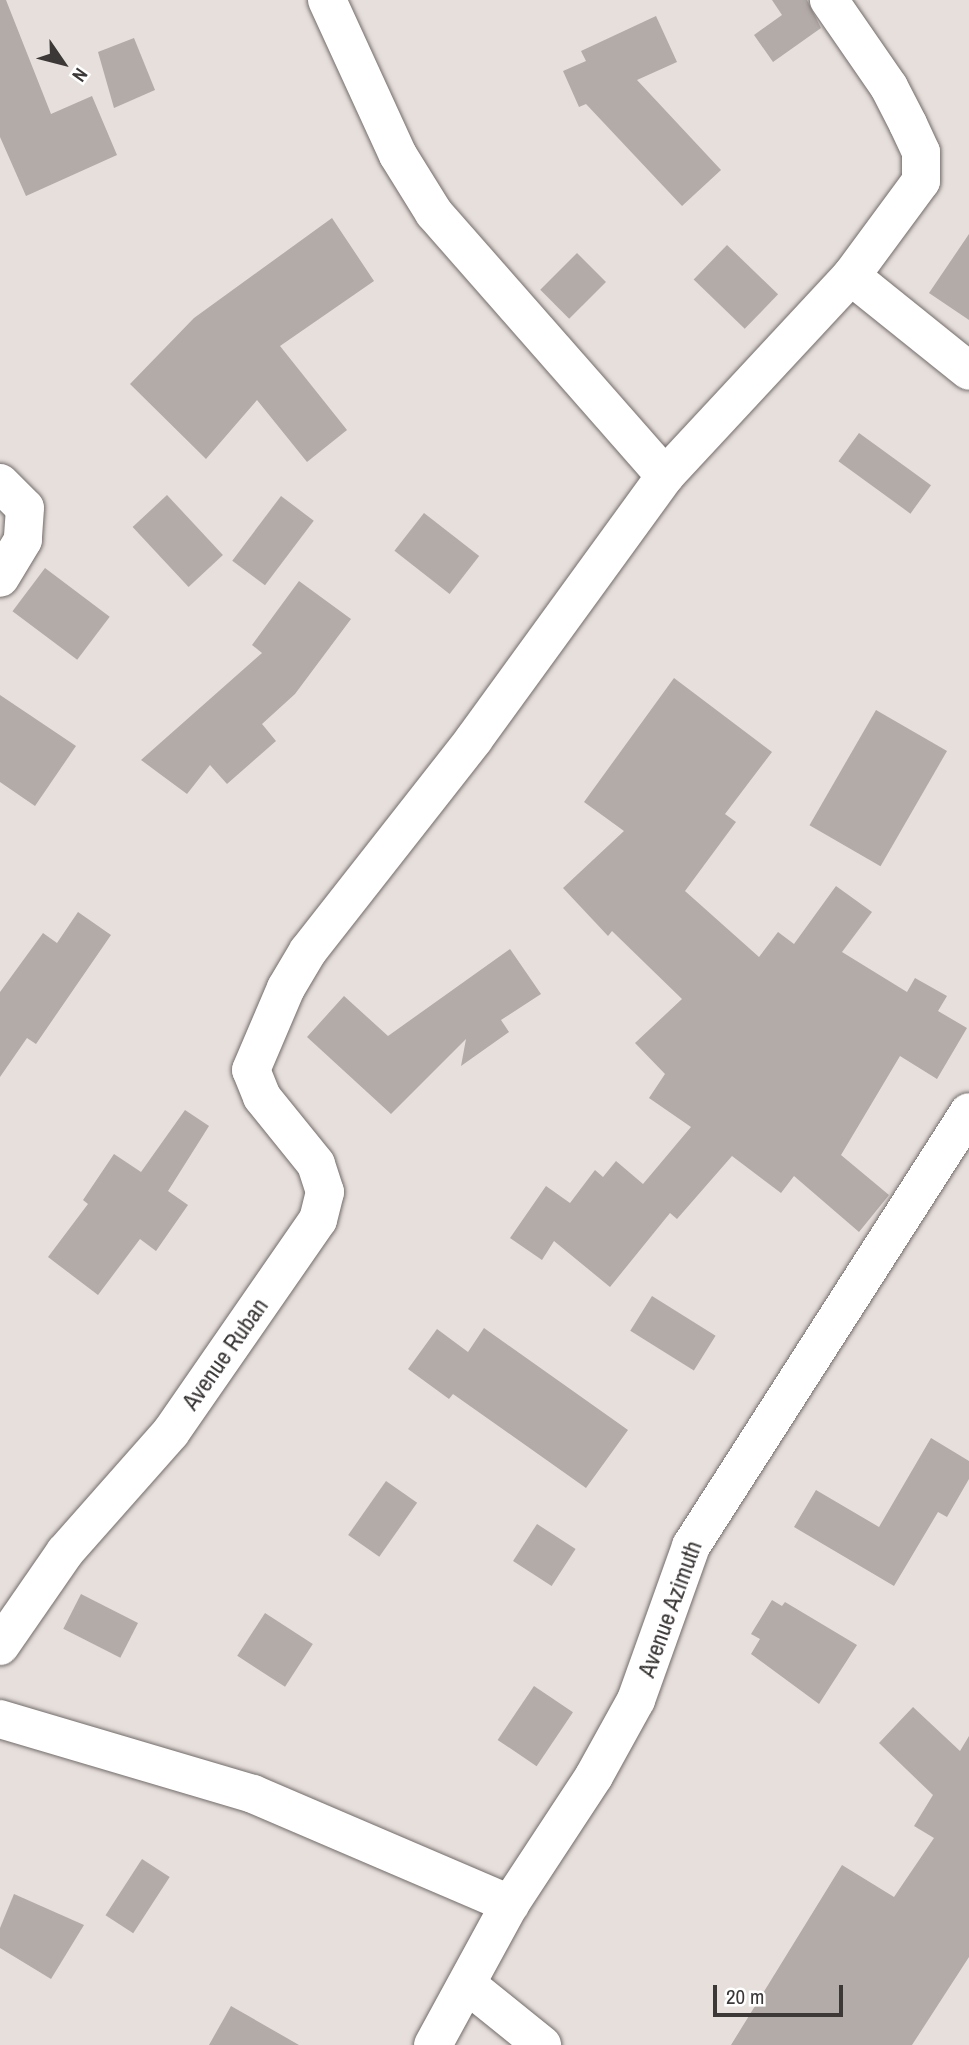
<!DOCTYPE html>
<style>
body{margin:0}
#map{position:relative;width:969px;height:2045px;overflow:hidden;background:#e6dfdc;font-family:"Archivo Narrow",sans-serif}
div>[style]{position:absolute}
.building>*{inset:0;background:#b2aba8;transform-origin:0 0}
.roads{filter:drop-shadow(0 0 2px #736c6a) drop-shadow(0 0 2px #736c6a)}
.minor>*{height:38px;margin:-19px;padding:0 19px;transform-origin:19px;border-radius:19px;background:#fff}
span{translate:-50% -50%;white-space:nowrap;text-align:center;line-height:1.15;-webkit-text-stroke:5px #fff;paint-order:stroke}
.street-label{font-size:24px;color:#3b3837}
.north{position:absolute;left:28px;top:28px;width:70px;height:70px;-webkit-text-stroke:5px #fff;paint-order:stroke;rotate:125deg;font-size:19px;font-weight:700;line-height:28px;text-align:center;color:#3b3837}
.north::after{content:'';display:block;margin:auto;width:24px;height:32px;background:#3b3837;clip-path:polygon(50% 0,100% 100%,50% 72%,0 100%)}
.scale{position:absolute;left:713px;top:1985px;width:130px;height:32px;box-sizing:border-box;border:4px solid #3b3837;border-top:0;padding-left:9px;font-size:21px;line-height:24px;white-space:nowrap;color:#3b3837;-webkit-text-stroke:5px #fff;paint-order:stroke}
</style>
<div id="map">
<div class="building">
<i style="clip-path:polygon(0 0,6px 0,51px 114px,92px 96px,117px 155px,26px 196px,0 137px)"></i>
<i style="clip-path:polygon(772px 0,807px 0,821px 28px,773px 62px,754px 35px,782px 15px)"></i>
<i style="clip-path:polygon(656px 16px,677px 62px,637px 80px,721px 170px,682px 206px,586px 104px,579px 107px,563px 71px,586px 61px,581px 51px)"></i>
<i style="clip-path:polygon(134px 38px,155px 90px,114px 108px,98px 52px)"></i>
<i style="clip-path:polygon(332px 218px,374px 281px,280px 346px,347px 430px,307px 462px,257px 400px,206px 459px,130px 384px,194px 318px)"></i>
<i style="clip-path:polygon(969px 234px,969px 320px,929px 293px)"></i>
<i style="left:727px;top:245px;width:71px;height:48px;rotate:44deg"></i>
<i style="left:577px;top:253px;width:41px;height:52px;rotate:45deg"></i>
<i style="left:859px;top:433px;width:89px;height:35px;rotate:36deg"></i>
<i style="left:167px;top:495px;width:82px;height:47px;rotate:47deg"></i>
<i style="left:281px;top:496px;width:41px;height:81px;rotate:37deg"></i>
<i style="left:424px;top:513px;width:70px;height:48px;rotate:38deg"></i>
<i style="left:45px;top:568px;width:81px;height:54px;rotate:37deg"></i>
<i style="clip-path:polygon(299px 581px,351px 619px,295px 694px,262px 724px,276px 741px,227px 784px,210px 765px,187px 794px,141px 760px,262px 653px,252px 645px)"></i>
<i style="clip-path:polygon(674px 678px,772px 752px,725px 814px,736px 822px,685px 891px,759px 957px,778px 932px,794px 944px,836px 886px,872px 912px,842px 952px,907px 992px,915px 978px,947px 996px,938px 1011px,967px 1028px,937px 1079px,900px 1056px,841px 1155px,889px 1195px,859px 1232px,794px 1176px,781px 1193px,732px 1156px,677px 1219px,670px 1213px,610px 1287px,554px 1241px,542px 1260px,510px 1238px,546px 1186px,570px 1203px,595px 1170px,603px 1177px,616px 1161px,643px 1184px,691px 1127px,649px 1098px,665px 1074px,635px 1043px,682px 999px,612px 931px,608px 936px,563px 888px,624px 831px,584px 802px)"></i>
<i style="clip-path:polygon(0 695px,76px 746px,35px 806px,0 782px)"></i>
<i style="left:876px;top:710px;width:82px;height:133px;rotate:30deg"></i>
<i style="clip-path:polygon(78px 912px,111px 935px,36px 1044px,27px 1038px,0 1077px,0 992px,43px 933px,57px 943px)"></i>
<i style="clip-path:polygon(510px 949px,541px 994px,501px 1020px,509px 1032px,461px 1066px,466px 1039px,391px 1114px,307px 1037px,344px 996px,388px 1036px)"></i>
<i style="clip-path:polygon(185px 1110px,209px 1126px,168px 1191px,188px 1205px,156px 1251px,140px 1239px,98px 1295px,48px 1257px,88px 1204px,83px 1200px,114px 1154px,141px 1172px)"></i>
<i style="left:652px;top:1296px;width:75px;height:41px;rotate:32deg"></i>
<i style="clip-path:polygon(484px 1328px,628px 1430px,586px 1488px,453px 1394px,449px 1399px,408px 1369px,437px 1329px,468px 1352px)"></i>
<i style="clip-path:polygon(931px 1438px,969px 1461px,969px 1479px,947px 1517px,938px 1512px,894px 1586px,794px 1527px,816px 1490px,879px 1527px)"></i>
<i style="left:386px;top:1481px;width:38px;height:66px;rotate:35deg"></i>
<i style="left:537px;top:1524px;width:46px;height:44px;rotate:33deg"></i>
<i style="left:81px;top:1594px;width:64px;height:39px;rotate:27deg"></i>
<i style="clip-path:polygon(772px 1600px,782px 1606px,785px 1602px,857px 1645px,819px 1704px,751px 1654px,760px 1639px,751px 1634px)"></i>
<i style="left:265px;top:1613px;width:57px;height:51px;rotate:33deg"></i>
<i style="left:534px;top:1686px;width:47px;height:65px;rotate:34deg"></i>
<i style="clip-path:polygon(913px 1707px,960px 1751px,969px 1736px,969px 1957px,912px 2045px,731px 2045px,842px 1865px,894px 1897px,934px 1838px,914px 1826px,933px 1795px,879px 1743px)"></i>
<i style="left:142px;top:1859px;width:33px;height:67px;rotate:33deg"></i>
<i style="clip-path:polygon(14px 1894px,84px 1925px,51px 1979px,0 1948px,0 1928px)"></i>
<i style="clip-path:polygon(231px 2006px,299px 2045px,209px 2045px)"></i>
</div>
<div class="roads">
<div class="minor">
<i style="left:327px;top:0;width:170px;rotate:65.4deg"></i>
<i style="left:398px;top:155px;width:68px;rotate:58.2deg"></i>
<i style="left:434px;top:213px;width:350px;rotate:48.7deg"></i>
<i style="left:851px;top:276px;width:151px;rotate:38.8deg"></i>
<i style="left:0;top:483px;width:35px;rotate:45deg"></i>
<i style="left:25px;top:508px;width:32px;rotate:94deg"></i>
<i style="left:23px;top:540px;width:44px;rotate:121.2deg"></i>
<i style="left:0;top:1646px;width:114px;rotate:-55.3deg"></i>
<i style="left:65px;top:1552px;width:160px;rotate:-48.5deg"></i>
<i style="left:171px;top:1432px;width:258px;rotate:-55.3deg"></i>
<i style="left:318px;top:1220px;width:29px;rotate:-76deg"></i>
<i style="left:325px;top:1192px;width:29px;rotate:-108deg"></i>
<i style="left:316px;top:1164px;width:86px;rotate:-128.9deg"></i>
<i style="left:262px;top:1097px;width:29px;rotate:-112deg"></i>
<i style="left:251px;top:1070px;width:89px;rotate:-66.9deg"></i>
<i style="left:286px;top:988px;width:43px;rotate:-59.3deg"></i>
<i style="left:308px;top:951px;width:269px;rotate:-51.9deg"></i>
<i style="left:474px;top:739px;width:325px;rotate:-54deg"></i>
<i style="left:665px;top:476px;width:273px;rotate:-47.1deg"></i>
<i style="left:851px;top:276px;width:118px;rotate:-53.6deg"></i>
<i style="left:921px;top:181px;width:29px;rotate:-90deg"></i>
<i style="left:921px;top:152px;width:31px;rotate:-115deg"></i>
<i style="left:908px;top:124px;width:42px;rotate:-117.2deg"></i>
<i style="left:889px;top:87px;width:106px;rotate:-124.6deg"></i>
<i style="left:0;top:1719px;width:264px;rotate:16.5deg"></i>
<i style="left:253px;top:1794px;width:280px;rotate:23.2deg"></i>
<i style="left:469px;top:1986px;width:94px;rotate:38.9deg"></i>
<i style="left:433px;top:2045px;width:161px;rotate:-61.4deg"></i>
<i style="left:510px;top:1904px;width:153px;rotate:-56.7deg"></i>
<i style="left:594px;top:1776px;width:87px;rotate:-61.1deg"></i>
<i style="left:636px;top:1700px;width:164px;rotate:-70.3deg"></i>
<i style="left:691px;top:1546px;width:515px;rotate:-57.36deg"></i>
</div>
</div>
<div class="street-label">
<span style="left:225px;top:1354px;rotate:-55deg">Avenue Ruban</span>
<span style="left:670px;top:1609px;rotate:-70deg">Avenue Azimuth</span>
</div>
<div class="north">N</div>
<div class="scale">20 m</div>
</div>
